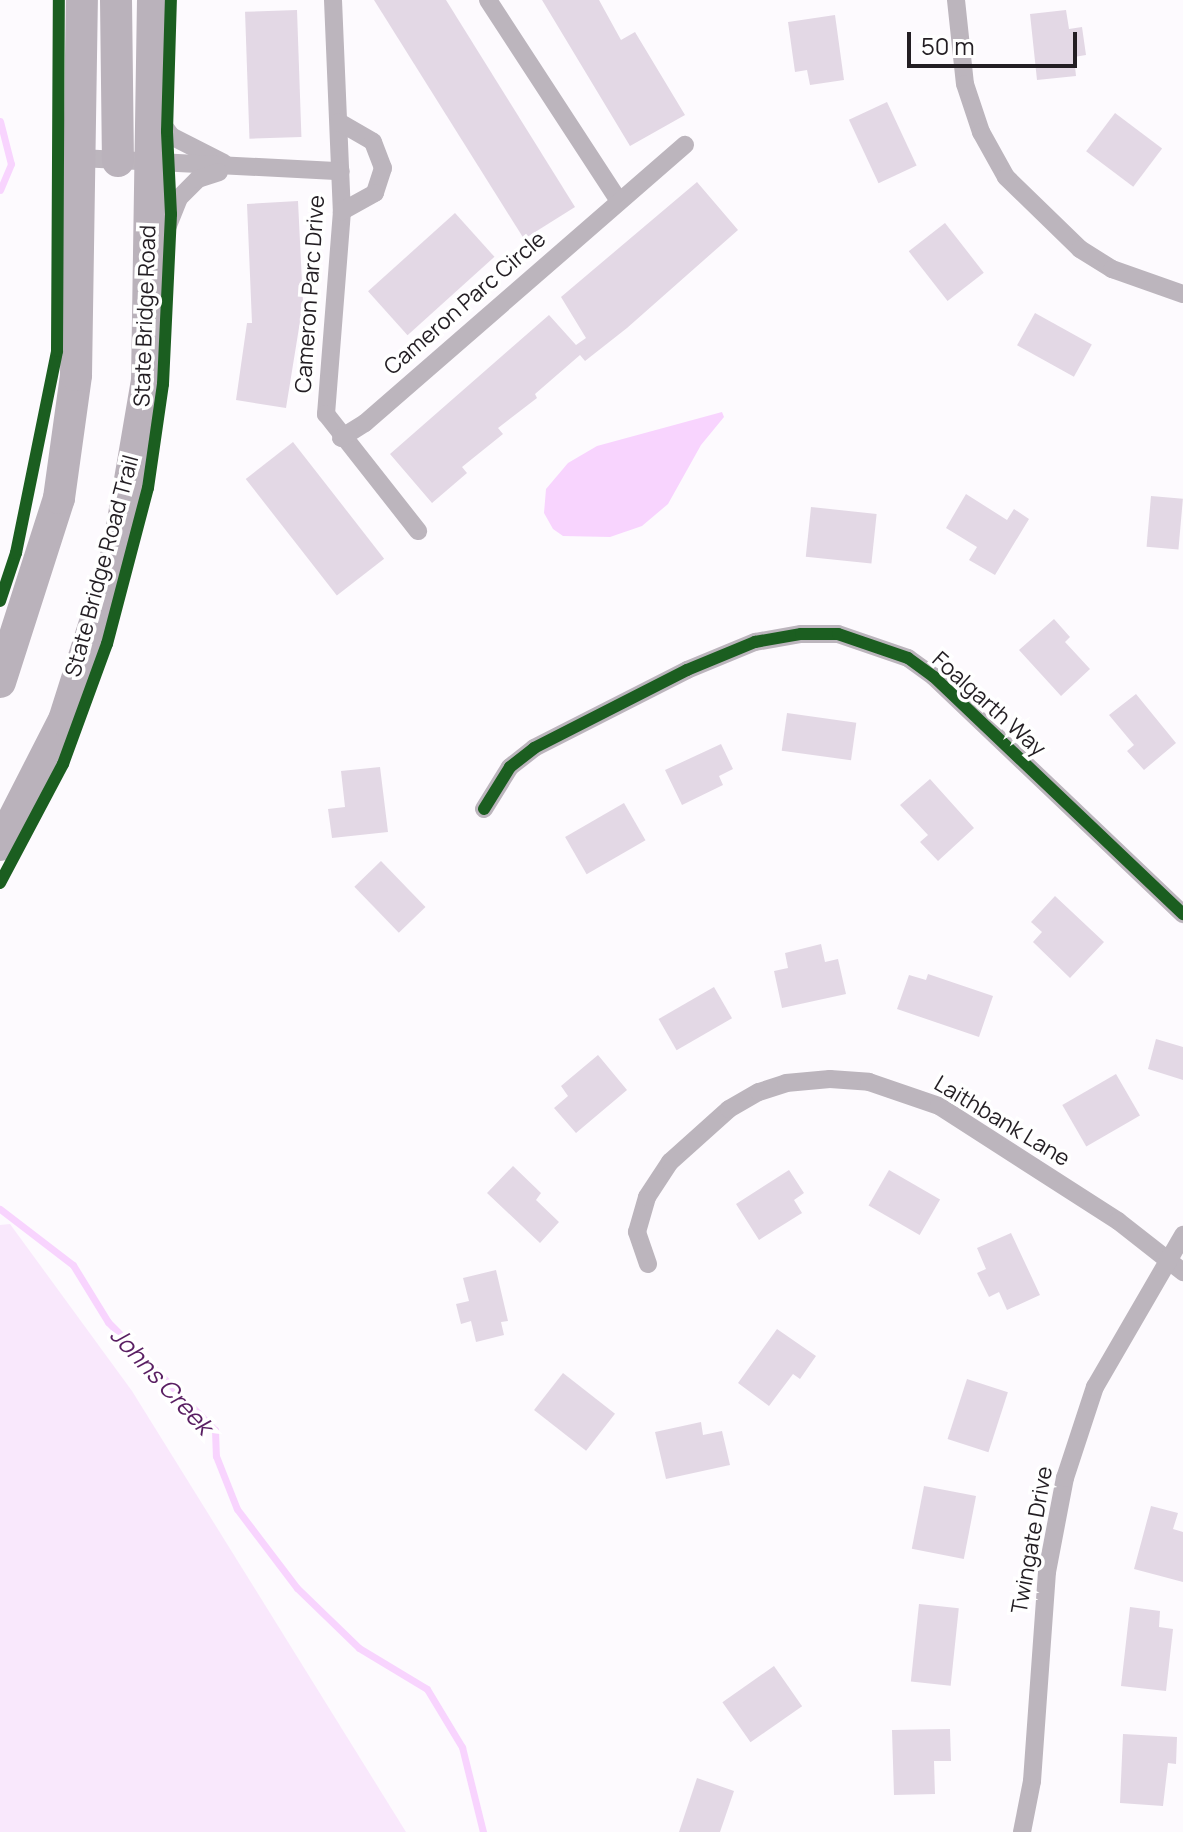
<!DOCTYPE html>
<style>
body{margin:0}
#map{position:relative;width:1183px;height:1832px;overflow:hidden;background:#fdfafe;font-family:Manrope,sans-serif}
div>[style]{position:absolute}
.green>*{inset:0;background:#f9e8fc}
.water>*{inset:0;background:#f8d4fe}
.stream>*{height:7px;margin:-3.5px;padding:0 3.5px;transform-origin:3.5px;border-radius:3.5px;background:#f8d4fe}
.building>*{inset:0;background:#e3d8e5;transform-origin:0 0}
.street>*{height:18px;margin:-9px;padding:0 9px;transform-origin:9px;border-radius:9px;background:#bcb5bd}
.highway>*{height:32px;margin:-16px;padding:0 16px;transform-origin:16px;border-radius:16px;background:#bab2bb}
.cycleway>*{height:12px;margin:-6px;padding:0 6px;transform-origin:6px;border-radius:6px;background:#1b5e20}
span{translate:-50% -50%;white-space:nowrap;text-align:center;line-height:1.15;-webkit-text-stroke:7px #fff;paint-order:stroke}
.street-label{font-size:22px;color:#231e23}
.water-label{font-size:24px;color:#591e62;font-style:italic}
.scale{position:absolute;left:907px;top:32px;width:170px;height:36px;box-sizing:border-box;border:4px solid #231e23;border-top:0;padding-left:10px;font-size:24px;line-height:28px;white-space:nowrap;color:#231e23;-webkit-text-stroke:6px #fff;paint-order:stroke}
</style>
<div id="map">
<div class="green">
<i style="clip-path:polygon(10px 1224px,132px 1391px,406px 1832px,0 1832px,0 1225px)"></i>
</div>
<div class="water">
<i style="clip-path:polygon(722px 412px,724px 417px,701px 445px,668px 504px,642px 526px,610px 537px,563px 536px,553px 529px,544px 513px,546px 489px,568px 463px,597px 446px)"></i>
</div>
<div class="stream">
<i style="left:0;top:121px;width:44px;rotate:75.7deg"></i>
<i style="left:11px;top:164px;width:28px;rotate:113deg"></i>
<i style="left:0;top:1209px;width:92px;rotate:37.5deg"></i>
<i style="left:73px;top:1265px;width:67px;rotate:58.4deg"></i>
<i style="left:108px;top:1322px;width:152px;rotate:45.3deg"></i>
<i style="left:215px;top:1430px;width:26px;rotate:88deg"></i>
<i style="left:216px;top:1456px;width:57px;rotate:68.4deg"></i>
<i style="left:237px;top:1509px;width:99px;rotate:52.8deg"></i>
<i style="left:297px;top:1588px;width:86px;rotate:44.1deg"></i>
<i style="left:359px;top:1648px;width:79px;rotate:31.1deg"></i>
<i style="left:427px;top:1689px;width:68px;rotate:58.9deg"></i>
<i style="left:462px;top:1747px;width:88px;rotate:76.1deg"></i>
</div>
<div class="building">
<i style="clip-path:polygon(374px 0,446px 0,575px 207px,524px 239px)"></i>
<i style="clip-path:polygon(542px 0,599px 0,621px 40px,635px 32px,685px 115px,630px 146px)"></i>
<i style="left:297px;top:10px;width:127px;height:52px;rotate:88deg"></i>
<i style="clip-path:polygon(1066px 10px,1069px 29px,1082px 27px,1086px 55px,1074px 57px,1076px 76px,1037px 80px,1030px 14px)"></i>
<i style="clip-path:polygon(835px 15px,844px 80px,810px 85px,807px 70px,795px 72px,788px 22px)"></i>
<i style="left:887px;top:102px;width:70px;height:42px;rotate:65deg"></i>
<i style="left:1115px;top:113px;width:59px;height:48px;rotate:37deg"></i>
<i style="clip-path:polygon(697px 182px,738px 230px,627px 328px,585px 361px,580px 355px,535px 394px,537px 398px,498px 428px,503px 434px,462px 467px,467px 473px,432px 503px,390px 454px,549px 315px,576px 345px,586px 338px,561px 297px)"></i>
<i style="clip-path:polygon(298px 201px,303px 303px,286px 408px,236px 400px,247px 323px,252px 323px,247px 204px)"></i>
<i style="left:455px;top:213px;width:59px;height:117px;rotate:48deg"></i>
<i style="left:945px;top:223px;width:63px;height:46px;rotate:52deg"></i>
<i style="left:1035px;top:313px;width:65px;height:37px;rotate:29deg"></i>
<i style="left:293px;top:442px;width:148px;height:60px;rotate:52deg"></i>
<i style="clip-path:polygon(966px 494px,1007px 520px,1014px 509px,1029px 519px,995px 575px,969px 560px,977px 547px,946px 528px)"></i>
<i style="left:1151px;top:496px;width:32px;height:51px;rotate:5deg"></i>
<i style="left:811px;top:507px;width:66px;height:50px;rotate:6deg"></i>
<i style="clip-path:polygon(1054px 619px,1070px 637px,1065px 642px,1090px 669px,1061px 696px,1019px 650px)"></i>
<i style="clip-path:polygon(1136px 694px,1176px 743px,1144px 770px,1127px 751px,1134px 745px,1109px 715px)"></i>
<i style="left:787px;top:713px;width:70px;height:38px;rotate:8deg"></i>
<i style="clip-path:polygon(721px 744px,733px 769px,719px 776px,723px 785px,682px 805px,665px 770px)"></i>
<i style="clip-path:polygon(380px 767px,388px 832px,332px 838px,328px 809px,345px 807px,341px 771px)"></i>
<i style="clip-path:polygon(930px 779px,974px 828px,938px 861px,920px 842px,928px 835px,900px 805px)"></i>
<i style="left:624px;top:803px;width:43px;height:68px;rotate:60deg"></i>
<i style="left:381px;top:861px;width:64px;height:37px;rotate:46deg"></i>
<i style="clip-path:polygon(1055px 896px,1104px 942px,1070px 978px,1033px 942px,1042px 932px,1031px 922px)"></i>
<i style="clip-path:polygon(821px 944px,825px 962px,838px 959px,846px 994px,782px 1008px,774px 971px,788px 968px,785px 953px)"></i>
<i style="clip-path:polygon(928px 974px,993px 996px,979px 1037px,897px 1009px,909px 975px,926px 980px)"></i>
<i style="left:714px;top:987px;width:36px;height:64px;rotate:60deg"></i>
<i style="clip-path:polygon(1156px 1039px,1183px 1047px,1183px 1080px,1148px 1069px)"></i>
<i style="clip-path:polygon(598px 1055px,627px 1090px,576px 1133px,554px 1108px,568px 1096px,561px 1086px)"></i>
<i style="left:1116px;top:1074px;width:48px;height:62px;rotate:60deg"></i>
<i style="clip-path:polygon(513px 1166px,541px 1193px,536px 1200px,559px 1222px,540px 1243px,487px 1193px)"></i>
<i style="clip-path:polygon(789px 1170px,804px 1193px,794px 1200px,802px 1213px,759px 1240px,736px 1204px)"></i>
<i style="left:889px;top:1170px;width:59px;height:41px;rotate:30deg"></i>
<i style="clip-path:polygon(1011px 1233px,1040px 1295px,1007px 1310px,999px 1292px,989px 1297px,977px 1273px,986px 1269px,977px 1248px)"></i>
<i style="clip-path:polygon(496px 1270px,508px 1321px,501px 1322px,504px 1335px,476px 1342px,471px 1321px,461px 1324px,456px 1304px,469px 1301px,463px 1278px)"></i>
<i style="clip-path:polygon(777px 1329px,816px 1356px,800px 1379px,793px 1374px,769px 1406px,738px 1383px)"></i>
<i style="left:563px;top:1373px;width:66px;height:47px;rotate:38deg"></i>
<i style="left:967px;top:1379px;width:43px;height:63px;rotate:18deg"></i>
<i style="clip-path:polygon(701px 1422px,703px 1435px,722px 1431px,730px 1465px,666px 1479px,655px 1432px)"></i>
<i style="left:924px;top:1486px;width:53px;height:64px;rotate:11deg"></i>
<i style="clip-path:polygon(1151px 1506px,1178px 1513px,1173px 1529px,1183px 1532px,1183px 1582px,1134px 1569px)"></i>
<i style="left:919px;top:1604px;width:40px;height:78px;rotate:6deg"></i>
<i style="clip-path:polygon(1130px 1607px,1160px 1611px,1159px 1627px,1173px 1629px,1166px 1691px,1121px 1686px)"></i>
<i style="left:774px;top:1666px;width:49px;height:63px;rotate:55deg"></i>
<i style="clip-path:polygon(950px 1729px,951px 1761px,934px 1761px,935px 1794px,894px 1795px,892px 1730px)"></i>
<i style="clip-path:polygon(1123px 1734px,1177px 1737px,1176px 1764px,1168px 1763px,1163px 1806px,1120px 1803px)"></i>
<i style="clip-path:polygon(697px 1778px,734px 1791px,720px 1832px,679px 1832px)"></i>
</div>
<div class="street">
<i style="left:333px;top:0;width:211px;rotate:87.6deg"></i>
<i style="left:342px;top:211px;width:204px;rotate:94.5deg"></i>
<i style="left:326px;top:414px;width:149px;rotate:51.8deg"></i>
<i style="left:488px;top:0;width:240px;rotate:56.9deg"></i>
<i style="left:956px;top:0;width:84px;rotate:83.9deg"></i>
<i style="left:965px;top:84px;width:51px;rotate:71.6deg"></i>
<i style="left:981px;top:132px;width:51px;rotate:60.9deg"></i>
<i style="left:1006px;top:177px;width:103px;rotate:44.2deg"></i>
<i style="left:1080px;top:249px;width:38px;rotate:32deg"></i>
<i style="left:1112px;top:269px;width:75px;rotate:19.4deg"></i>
<i style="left:153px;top:111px;width:31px;rotate:54deg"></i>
<i style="left:171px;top:136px;width:59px;rotate:27deg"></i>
<i style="left:339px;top:122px;width:39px;rotate:30deg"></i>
<i style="left:373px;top:142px;width:28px;rotate:69deg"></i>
<i style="left:383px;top:168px;width:26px;rotate:108deg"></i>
<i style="left:375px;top:193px;width:38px;rotate:151deg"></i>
<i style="left:80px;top:158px;width:261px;rotate:2.9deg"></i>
<i style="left:159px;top:248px;width:54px;rotate:-68.2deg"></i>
<i style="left:179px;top:198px;width:27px;rotate:-45deg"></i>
<i style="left:198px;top:179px;width:22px;rotate:-18deg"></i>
<i style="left:341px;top:438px;width:28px;rotate:-32deg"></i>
<i style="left:365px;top:423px;width:424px;rotate:-41deg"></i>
<i style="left:484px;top:809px;width:49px;rotate:-58.2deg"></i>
<i style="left:510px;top:767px;width:31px;rotate:-38deg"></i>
<i style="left:534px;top:748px;width:172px;rotate:-27deg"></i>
<i style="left:687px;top:670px;width:74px;rotate:-22.4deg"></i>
<i style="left:755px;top:642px;width:47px;rotate:-9.9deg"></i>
<i style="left:801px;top:634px;width:37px"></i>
<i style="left:838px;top:634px;width:74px;rotate:18.9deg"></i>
<i style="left:908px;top:658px;width:32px;rotate:36deg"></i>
<i style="left:934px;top:677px;width:344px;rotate:43.6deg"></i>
<i style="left:648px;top:1264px;width:34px;rotate:-109deg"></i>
<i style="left:637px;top:1232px;width:36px;rotate:-74deg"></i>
<i style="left:647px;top:1197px;width:42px;rotate:-56.7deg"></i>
<i style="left:670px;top:1162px;width:79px;rotate:-41.9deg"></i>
<i style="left:729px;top:1109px;width:34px;rotate:-30deg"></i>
<i style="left:759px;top:1092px;width:28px;rotate:-18deg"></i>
<i style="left:786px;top:1083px;width:44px;rotate:-5.2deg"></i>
<i style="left:830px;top:1079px;width:39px;rotate:4deg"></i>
<i style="left:869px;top:1082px;width:74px;rotate:18.9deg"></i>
<i style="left:939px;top:1106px;width:213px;rotate:32.7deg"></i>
<i style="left:1118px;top:1221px;width:83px;rotate:38.1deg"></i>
<i style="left:1022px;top:1832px;width:52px;rotate:-78.9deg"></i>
<i style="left:1032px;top:1781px;width:210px;rotate:-85.9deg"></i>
<i style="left:1047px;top:1572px;width:96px;rotate:-79.2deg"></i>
<i style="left:1065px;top:1478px;width:96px;rotate:-71.8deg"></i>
<i style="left:1095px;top:1387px;width:176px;rotate:-59.9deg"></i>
</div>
<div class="highway">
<i style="left:116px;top:0;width:161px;rotate:89.3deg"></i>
<i style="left:0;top:682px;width:193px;rotate:-72.2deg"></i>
<i style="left:59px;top:498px;width:124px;rotate:-82.1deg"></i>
<i style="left:76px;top:375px;width:375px;rotate:-89.1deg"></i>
<i style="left:0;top:845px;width:140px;rotate:-62.9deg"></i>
<i style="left:64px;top:720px;width:178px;rotate:-72.4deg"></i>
<i style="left:118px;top:550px;width:171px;rotate:-80.3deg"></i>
<i style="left:147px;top:381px;width:381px;rotate:-89.1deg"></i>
</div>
<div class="cycleway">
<i style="left:0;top:601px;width:51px;rotate:-71.6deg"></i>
<i style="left:16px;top:553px;width:206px;rotate:-78.5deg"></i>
<i style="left:57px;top:351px;width:351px;rotate:-89.7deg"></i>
<i style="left:484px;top:809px;width:49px;rotate:-58.2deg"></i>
<i style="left:510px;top:767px;width:31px;rotate:-38deg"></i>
<i style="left:534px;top:748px;width:172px;rotate:-27deg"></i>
<i style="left:687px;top:670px;width:74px;rotate:-22.4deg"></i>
<i style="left:755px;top:642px;width:47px;rotate:-9.9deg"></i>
<i style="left:801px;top:634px;width:37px"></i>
<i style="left:838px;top:634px;width:74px;rotate:18.9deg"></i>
<i style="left:908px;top:658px;width:32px;rotate:36deg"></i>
<i style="left:934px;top:677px;width:344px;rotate:43.6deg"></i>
<i style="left:0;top:883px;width:135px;rotate:-62.1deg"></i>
<i style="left:63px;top:764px;width:128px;rotate:-69.9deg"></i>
<i style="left:107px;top:644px;width:161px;rotate:-75.3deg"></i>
<i style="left:148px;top:488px;width:105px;rotate:-81.8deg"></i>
<i style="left:163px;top:384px;width:170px;rotate:-87.3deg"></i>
<i style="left:171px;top:214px;width:83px;rotate:-92.8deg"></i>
<i style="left:167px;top:131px;width:131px;rotate:-88.3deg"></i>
</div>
<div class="street-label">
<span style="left:310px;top:294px;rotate:-86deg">Cameron Parc Drive</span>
<span style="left:465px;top:303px;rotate:-41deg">Cameron Parc Circle</span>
<span style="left:145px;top:316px;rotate:-88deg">State Bridge Road</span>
<span style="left:102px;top:566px;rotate:-75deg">State Bridge Road Trail</span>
<span style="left:989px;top:704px;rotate:42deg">Foalgarth Way</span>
<span style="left:1002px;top:1121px;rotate:31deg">Laithbank Lane</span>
<span style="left:1032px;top:1540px;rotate:-80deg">Twingate Drive</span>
</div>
<div class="water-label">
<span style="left:162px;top:1380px;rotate:47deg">Johns Creek</span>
</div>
<div class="scale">50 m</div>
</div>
